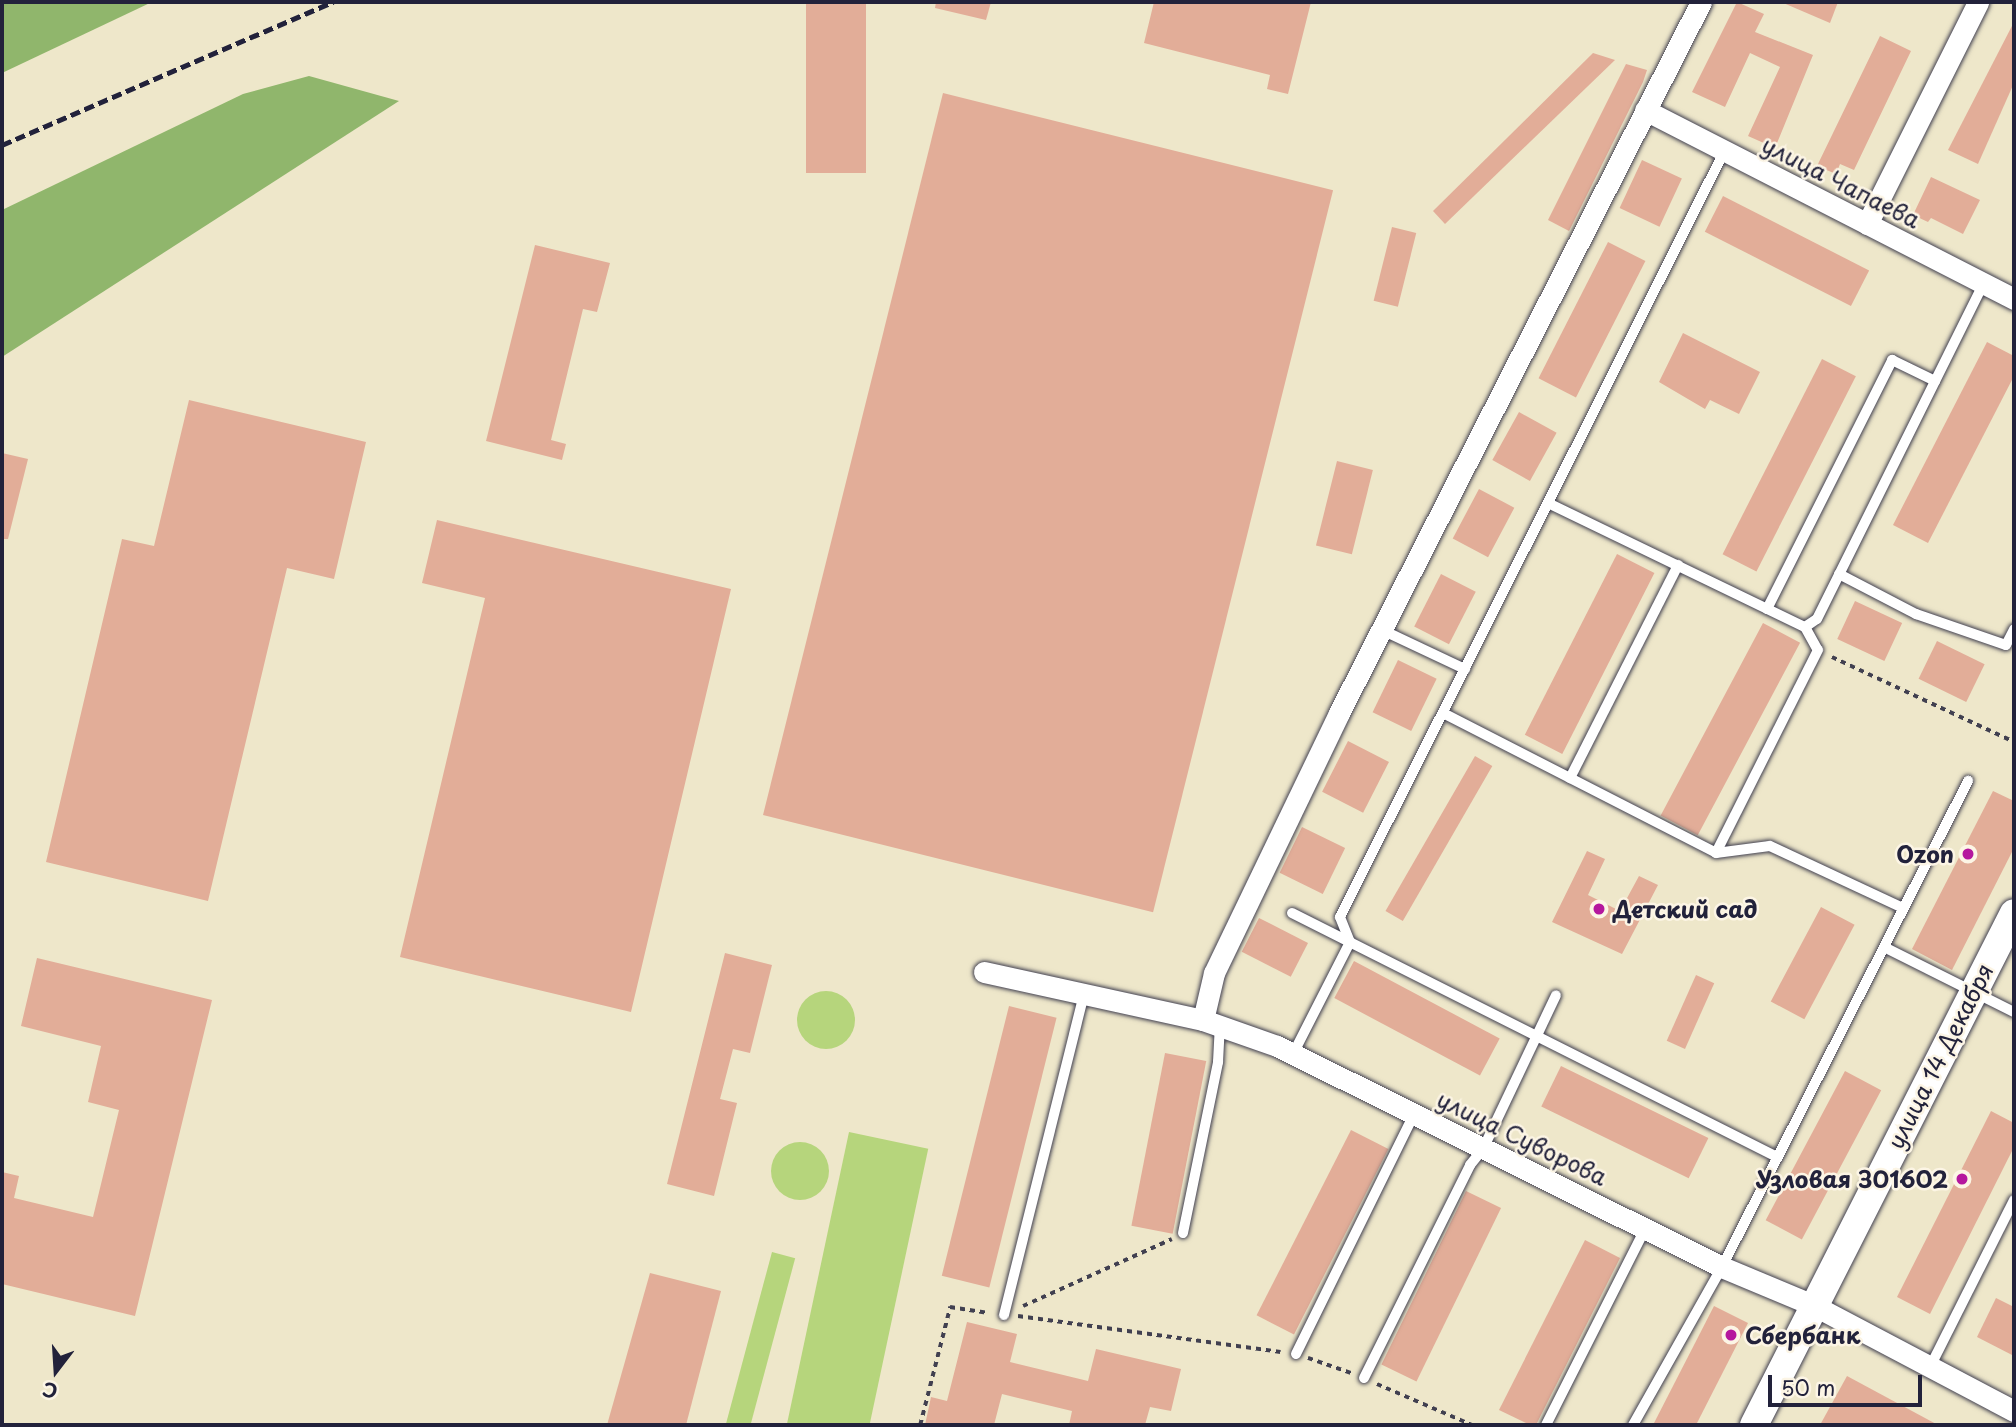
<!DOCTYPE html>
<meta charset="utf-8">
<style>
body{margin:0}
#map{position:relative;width:2016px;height:1427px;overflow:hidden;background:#eee7ca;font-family:"Playpen Sans",sans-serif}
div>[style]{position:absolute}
.green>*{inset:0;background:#b6d57c;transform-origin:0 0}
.round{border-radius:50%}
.forest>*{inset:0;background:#90b66c}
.building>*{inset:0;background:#e2ad98;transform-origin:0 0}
.path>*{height:3.5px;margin-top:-1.75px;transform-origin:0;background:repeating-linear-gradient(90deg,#414050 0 5px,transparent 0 10px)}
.roads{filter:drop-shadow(0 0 2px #414050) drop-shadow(0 0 2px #414050)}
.service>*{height:10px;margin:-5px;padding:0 5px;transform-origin:5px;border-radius:5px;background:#fff}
.minor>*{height:21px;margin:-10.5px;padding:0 10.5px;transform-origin:10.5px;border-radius:10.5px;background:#fff}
.secondary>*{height:28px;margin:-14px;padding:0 14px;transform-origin:14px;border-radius:14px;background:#fff}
.rail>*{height:5px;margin-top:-2.5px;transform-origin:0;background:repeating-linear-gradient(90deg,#22223b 0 10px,transparent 0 15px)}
.dots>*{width:19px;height:19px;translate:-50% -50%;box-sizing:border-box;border:4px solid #fcf5e5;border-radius:50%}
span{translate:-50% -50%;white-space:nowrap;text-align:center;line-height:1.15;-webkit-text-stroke:5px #fcf5e5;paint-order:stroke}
.street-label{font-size:23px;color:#22223b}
.poi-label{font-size:23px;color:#22223b;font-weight:700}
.right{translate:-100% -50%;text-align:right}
.left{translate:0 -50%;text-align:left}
.frame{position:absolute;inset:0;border:4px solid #22223b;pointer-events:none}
.north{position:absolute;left:21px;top:1336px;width:70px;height:70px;-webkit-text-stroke:5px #fcf5e5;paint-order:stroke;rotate:197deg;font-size:19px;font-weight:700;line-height:28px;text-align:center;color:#22223b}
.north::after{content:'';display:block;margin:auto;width:24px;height:32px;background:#22223b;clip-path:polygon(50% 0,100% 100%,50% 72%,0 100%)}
.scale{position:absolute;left:1768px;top:1375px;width:154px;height:32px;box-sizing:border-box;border:4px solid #22223b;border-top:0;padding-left:9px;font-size:21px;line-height:24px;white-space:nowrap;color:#22223b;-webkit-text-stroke:5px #fcf5e5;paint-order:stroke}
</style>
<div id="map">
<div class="green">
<i class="round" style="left:797px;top:991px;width:58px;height:58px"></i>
<i style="left:849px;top:1132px;width:81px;height:301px;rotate:12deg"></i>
<i class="round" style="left:771px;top:1142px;width:58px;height:58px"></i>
<i style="left:772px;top:1252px;width:24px;height:178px;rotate:15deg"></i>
</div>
<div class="forest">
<i style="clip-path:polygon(2px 2px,152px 2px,2px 73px)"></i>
<i style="clip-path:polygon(309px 76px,399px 101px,2px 357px,2px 210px,243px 94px)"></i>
</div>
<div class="building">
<i style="left:806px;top:2px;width:60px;height:171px"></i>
<i style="clip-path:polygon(936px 2px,991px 2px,986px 20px,935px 8px)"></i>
<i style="clip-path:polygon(1154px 2px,1311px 2px,1288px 94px,1267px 89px,1270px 75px,1144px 43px)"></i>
<i style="clip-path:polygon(1737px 2px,1764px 14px,1755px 32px,1813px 55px,1775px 148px,1748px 136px,1780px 67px,1750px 53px,1725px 107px,1692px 92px)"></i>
<i style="clip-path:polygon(1781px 2px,1838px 2px,1830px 23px)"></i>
<i style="clip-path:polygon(2014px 22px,2014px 83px,1978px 164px,1948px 150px)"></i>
<i style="clip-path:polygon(1880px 36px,1911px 51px,1854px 170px,1840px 164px,1836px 174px,1817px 166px)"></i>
<i style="clip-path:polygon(1593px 53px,1615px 60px,1445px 224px,1433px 211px)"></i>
<i style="clip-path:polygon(1626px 64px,1647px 70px,1643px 82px,1569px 231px,1548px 220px)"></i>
<i style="left:943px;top:93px;width:402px;height:744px;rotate:14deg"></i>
<i style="left:1642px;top:160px;width:44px;height:53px;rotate:25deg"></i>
<i style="clip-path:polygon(1931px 177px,1980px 200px,1963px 234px,1931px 218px,1928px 222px,1913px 215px)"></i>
<i style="left:1723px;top:196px;width:164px;height:40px;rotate:27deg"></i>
<i style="left:1392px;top:227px;width:25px;height:76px;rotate:14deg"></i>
<i style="left:1608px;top:242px;width:42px;height:153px;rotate:27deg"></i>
<i style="clip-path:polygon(535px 245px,610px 263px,597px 312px,583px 309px,551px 440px,566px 444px,562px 460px,486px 441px)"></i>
<i style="clip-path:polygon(1683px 333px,1760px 372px,1739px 414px,1710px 400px,1705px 409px,1659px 382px)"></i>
<i style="clip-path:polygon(1987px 342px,2014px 356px,2014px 376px,1928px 543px,1893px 525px)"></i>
<i style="left:1822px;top:359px;width:38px;height:219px;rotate:27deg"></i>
<i style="clip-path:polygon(189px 400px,366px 442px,334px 579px,287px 568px,208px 901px,46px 862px,122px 539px,154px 546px)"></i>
<i style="left:1519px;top:412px;width:43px;height:55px;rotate:29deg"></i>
<i style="clip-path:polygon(2px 453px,28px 459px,8px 539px,2px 539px)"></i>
<i style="left:1337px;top:461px;width:37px;height:87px;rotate:14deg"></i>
<i style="left:1479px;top:489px;width:40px;height:56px;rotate:28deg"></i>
<i style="clip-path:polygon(437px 520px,731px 589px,631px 1012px,400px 957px,485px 598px,422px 583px)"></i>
<i style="left:1617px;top:554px;width:42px;height:203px;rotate:27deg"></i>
<i style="left:1441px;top:574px;width:39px;height:59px;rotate:27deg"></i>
<i style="left:1855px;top:601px;width:52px;height:42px;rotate:25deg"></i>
<i style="left:1763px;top:623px;width:42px;height:218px;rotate:28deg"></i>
<i style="left:1937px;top:641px;width:53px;height:42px;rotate:26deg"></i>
<i style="left:1398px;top:660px;width:43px;height:58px;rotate:26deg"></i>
<i style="left:1348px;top:741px;width:46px;height:57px;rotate:27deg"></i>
<i style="left:1475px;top:756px;width:20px;height:179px;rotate:30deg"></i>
<i style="clip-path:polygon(1993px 791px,2014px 801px,2014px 848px,1952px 970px,1912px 949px)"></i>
<i style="left:1302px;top:827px;width:48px;height:51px;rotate:26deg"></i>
<i style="clip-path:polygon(1587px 851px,1605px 859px,1588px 895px,1620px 911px,1639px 876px,1658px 885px,1622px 954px,1552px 922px)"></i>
<i style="left:1821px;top:907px;width:38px;height:107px;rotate:28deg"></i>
<i style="left:1259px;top:918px;width:55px;height:38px;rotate:27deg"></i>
<i style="clip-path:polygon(725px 953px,772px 965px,750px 1053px,733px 1049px,720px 1099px,737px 1103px,714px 1196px,667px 1184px)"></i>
<i style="clip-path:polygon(37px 958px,212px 1000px,135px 1316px,2px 1284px,2px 1172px,19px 1176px,14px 1198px,93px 1217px,119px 1110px,88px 1102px,101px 1046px,21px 1026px)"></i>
<i style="left:1354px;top:961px;width:165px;height:42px;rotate:28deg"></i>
<i style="left:1696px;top:975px;width:20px;height:72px;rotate:24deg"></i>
<i style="left:1009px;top:1006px;width:49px;height:278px;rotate:14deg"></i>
<i style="left:1165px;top:1053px;width:42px;height:176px;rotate:11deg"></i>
<i style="left:1561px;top:1066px;width:164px;height:45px;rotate:26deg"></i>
<i style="left:1845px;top:1071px;width:41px;height:169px;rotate:28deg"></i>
<i style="clip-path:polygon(1991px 1111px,2014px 1123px,2014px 1147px,1930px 1314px,1897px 1297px)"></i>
<i style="left:1351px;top:1130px;width:42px;height:208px;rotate:27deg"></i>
<i style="left:1466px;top:1191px;width:39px;height:193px;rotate:26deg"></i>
<i style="clip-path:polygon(1585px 1240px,1620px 1258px,1536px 1425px,1530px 1425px,1499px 1410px)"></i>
<i style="clip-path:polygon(650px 1273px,721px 1291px,686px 1425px,607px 1425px)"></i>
<i style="clip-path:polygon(1996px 1298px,2014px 1307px,2014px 1356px,1977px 1337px)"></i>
<i style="clip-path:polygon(1714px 1306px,1748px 1323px,1696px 1425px,1653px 1425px)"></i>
<i style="clip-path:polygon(967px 1322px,1017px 1334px,1010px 1362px,1088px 1381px,1096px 1349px,1181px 1369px,1171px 1411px,1150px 1407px,1145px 1425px,1069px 1425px,1072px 1411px,1002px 1394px,994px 1425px,925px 1425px,931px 1397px,947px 1401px)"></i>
<i style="clip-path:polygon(1847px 1376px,1938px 1425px,1820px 1425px)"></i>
</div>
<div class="path">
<i style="left:1832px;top:657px;width:201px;rotate:25deg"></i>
<i style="left:1023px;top:1306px;width:163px;rotate:-24.2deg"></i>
<i style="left:1018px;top:1316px;width:265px;rotate:7.8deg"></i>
<i style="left:1308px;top:1358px;width:46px;rotate:19.2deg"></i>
<i style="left:1377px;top:1384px;width:103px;rotate:23.3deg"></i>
<i style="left:920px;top:1425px;width:122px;rotate:-75.7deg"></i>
<i style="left:950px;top:1307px;width:39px;rotate:9deg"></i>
</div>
<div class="roads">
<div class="service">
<i style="left:1548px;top:503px;width:285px;rotate:25.8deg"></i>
<i style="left:1805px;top:627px;width:26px;rotate:61deg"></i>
<i style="left:1818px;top:650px;width:227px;rotate:116.7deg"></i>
<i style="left:1839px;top:574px;width:87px;rotate:27.5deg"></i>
<i style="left:1916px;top:614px;width:95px;rotate:19deg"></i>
<i style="left:2006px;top:645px;width:18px;rotate:-63deg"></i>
<i style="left:1767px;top:609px;width:279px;rotate:-63.3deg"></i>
<i style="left:1892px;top:360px;width:48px;rotate:26deg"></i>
<i style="left:1805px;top:627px;width:14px;rotate:-34deg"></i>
<i style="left:1817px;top:619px;width:375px;rotate:-63.6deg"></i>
<i style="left:1380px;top:629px;width:94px;rotate:25.2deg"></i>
<i style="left:1443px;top:713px;width:307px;rotate:27.1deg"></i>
<i style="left:1716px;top:853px;width:54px;rotate:-7.4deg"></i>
<i style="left:1770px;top:846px;width:147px;rotate:25deg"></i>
<i style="left:1570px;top:778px;width:239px;rotate:-63.1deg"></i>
<i style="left:1292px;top:913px;width:543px;rotate:26.71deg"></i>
<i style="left:1886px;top:948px;width:143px;rotate:26.6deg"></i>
<i style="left:1293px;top:1054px;width:126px;rotate:-63deg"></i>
<i style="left:1350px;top:942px;width:27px;rotate:-112deg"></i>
<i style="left:1340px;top:917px;width:856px;rotate:-63.35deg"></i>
<i style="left:1183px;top:1233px;width:175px;rotate:-78.4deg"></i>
<i style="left:1218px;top:1062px;width:36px;rotate:-87deg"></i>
<i style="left:1004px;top:1315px;width:331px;rotate:-76deg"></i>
<i style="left:1296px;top:1354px;width:267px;rotate:-63.8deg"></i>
<i style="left:1929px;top:1369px;width:189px;rotate:-63.3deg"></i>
<i style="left:1364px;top:1378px;width:238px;rotate:-63.5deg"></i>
<i style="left:1470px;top:1165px;width:21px;rotate:-51deg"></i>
<i style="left:1483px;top:1149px;width:170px;rotate:-64.6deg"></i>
<i style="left:1546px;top:1425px;width:220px;rotate:-63.2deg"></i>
<i style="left:1633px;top:1425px;width:181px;rotate:-60.6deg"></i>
<i style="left:1722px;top:1267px;width:545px;rotate:-63.15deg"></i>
</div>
<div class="minor">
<i style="left:1645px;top:110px;width:415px;rotate:27.1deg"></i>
<i style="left:1867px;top:224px;width:248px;rotate:-63.4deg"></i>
<i style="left:984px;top:972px;width:224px;rotate:12.4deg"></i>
<i style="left:1203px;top:1020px;width:78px;rotate:19.4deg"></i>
<i style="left:1277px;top:1046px;width:497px;rotate:26.4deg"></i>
<i style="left:1722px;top:1267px;width:99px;rotate:22.7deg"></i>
<i style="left:1813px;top:1305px;width:227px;rotate:27.8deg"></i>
<i style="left:1203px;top:1020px;width:48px;rotate:-76.8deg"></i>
<i style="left:1214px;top:973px;width:288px;rotate:-64.3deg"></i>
<i style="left:1339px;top:713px;width:798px;rotate:-63.02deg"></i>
</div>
<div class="secondary">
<i style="left:1754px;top:1425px;width:574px;rotate:-63.08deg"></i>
</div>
</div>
<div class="rail">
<i style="left:2px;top:145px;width:361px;rotate:-23.4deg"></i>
</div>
<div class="dots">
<i style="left:1968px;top:854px;background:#b5179e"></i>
<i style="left:1599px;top:909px;background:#b5179e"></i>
<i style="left:1962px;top:1179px;background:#b5179e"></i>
<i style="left:1731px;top:1335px;background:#b5179e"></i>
</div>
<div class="street-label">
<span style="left:1841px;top:182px;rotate:27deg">улица Чапаева</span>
<span style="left:1940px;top:1056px;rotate:-63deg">улица 14 Декабря</span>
<span style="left:1522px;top:1138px;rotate:26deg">улица Суворова</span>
</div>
<div class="poi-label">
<span class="right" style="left:1954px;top:854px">Ozon</span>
<span class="left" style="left:1613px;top:909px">Детский сад</span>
<span class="right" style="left:1948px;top:1179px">Узловая 301602</span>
<span class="left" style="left:1745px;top:1335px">Сбербанк</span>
</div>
<div class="frame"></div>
<div class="north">С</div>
<div class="scale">50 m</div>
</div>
